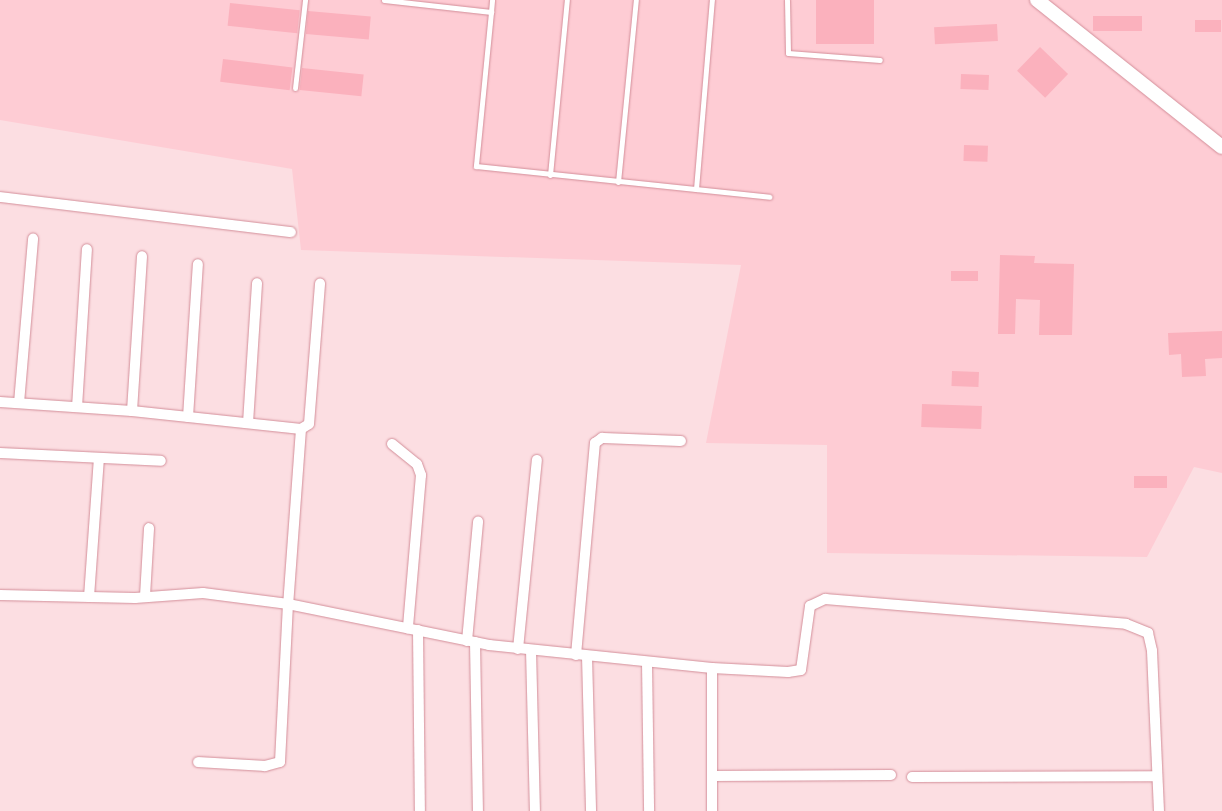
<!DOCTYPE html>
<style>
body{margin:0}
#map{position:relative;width:1222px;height:811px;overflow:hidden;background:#fcdee2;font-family:Cabin,sans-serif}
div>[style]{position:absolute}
.built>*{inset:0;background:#feccd4}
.building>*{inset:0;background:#fbb1bd;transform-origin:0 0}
.roads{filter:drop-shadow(0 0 1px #d38e99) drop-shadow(0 0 1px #d38e99)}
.lane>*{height:5px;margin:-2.5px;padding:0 2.5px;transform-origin:2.5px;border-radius:2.5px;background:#fff}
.street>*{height:10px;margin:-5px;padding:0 5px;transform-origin:5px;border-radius:5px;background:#fff}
.secondary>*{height:14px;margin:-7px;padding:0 7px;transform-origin:7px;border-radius:7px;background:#fff}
span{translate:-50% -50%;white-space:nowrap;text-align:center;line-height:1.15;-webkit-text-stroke:3px #fcdee2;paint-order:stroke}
</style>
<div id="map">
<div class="built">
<i style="clip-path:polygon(0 0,1222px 0,1222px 473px,1194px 467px,1147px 557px,827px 553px,827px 445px,706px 443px,741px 265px,301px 250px,292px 169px,0 120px)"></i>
</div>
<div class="building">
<i style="left:816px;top:0;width:58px;height:44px"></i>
<i style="left:230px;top:3px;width:70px;height:23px;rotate:6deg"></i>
<i style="left:308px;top:11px;width:63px;height:23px;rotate:5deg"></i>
<i style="left:1093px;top:16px;width:49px;height:15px"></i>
<i style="left:1195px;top:20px;width:26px;height:12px"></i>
<i style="left:997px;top:24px;width:17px;height:63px;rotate:87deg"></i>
<i style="left:1040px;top:47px;width:39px;height:33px;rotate:44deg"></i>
<i style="left:223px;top:59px;width:70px;height:23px;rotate:7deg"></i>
<i style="left:302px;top:68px;width:62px;height:22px;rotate:6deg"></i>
<i style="left:961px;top:74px;width:28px;height:15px;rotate:2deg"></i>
<i style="left:964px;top:145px;width:24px;height:16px;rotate:2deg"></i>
<i style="clip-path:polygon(1000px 255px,1035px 256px,1034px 263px,1074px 264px,1072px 335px,1039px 335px,1040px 300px,1016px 299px,1015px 334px,998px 334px)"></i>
<i style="left:978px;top:271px;width:10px;height:27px;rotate:90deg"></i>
<i style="clip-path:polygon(1222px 331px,1222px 358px,1205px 359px,1206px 376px,1182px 377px,1181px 354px,1169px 355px,1168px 333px)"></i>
<i style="left:952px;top:371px;width:27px;height:15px;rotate:2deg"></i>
<i style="left:922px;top:404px;width:60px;height:23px;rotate:2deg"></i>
<i style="left:1167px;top:476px;width:12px;height:33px;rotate:90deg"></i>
</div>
<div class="roads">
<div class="lane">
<i style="left:384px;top:0;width:108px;rotate:6.4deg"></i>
<i style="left:491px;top:12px;width:12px;rotate:-85deg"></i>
<i style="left:787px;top:0;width:53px;rotate:88.9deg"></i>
<i style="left:788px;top:53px;width:92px;rotate:4.4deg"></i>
<i style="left:491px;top:12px;width:155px;rotate:95.6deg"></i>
<i style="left:476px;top:166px;width:295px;rotate:6deg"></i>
<i style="left:295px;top:88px;width:89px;rotate:-83.5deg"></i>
<i style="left:550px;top:175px;width:176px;rotate:-84.5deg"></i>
<i style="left:618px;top:182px;width:183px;rotate:-84.4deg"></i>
<i style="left:696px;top:189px;width:190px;rotate:-85.2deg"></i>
</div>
<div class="street">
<i style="left:0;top:197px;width:293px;rotate:6.9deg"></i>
<i style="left:0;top:402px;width:132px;rotate:3.9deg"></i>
<i style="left:132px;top:411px;width:170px;rotate:6.1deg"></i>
<i style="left:301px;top:429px;width:175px;rotate:94.2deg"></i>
<i style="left:288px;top:604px;width:158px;rotate:92.9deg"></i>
<i style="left:280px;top:762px;width:16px;rotate:165deg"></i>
<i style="left:265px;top:766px;width:67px;rotate:-176.6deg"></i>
<i style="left:19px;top:403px;width:165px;rotate:-85.1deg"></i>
<i style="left:77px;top:407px;width:158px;rotate:-86.4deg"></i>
<i style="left:132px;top:411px;width:155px;rotate:-86.3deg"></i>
<i style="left:188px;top:417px;width:153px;rotate:-86.3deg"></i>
<i style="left:248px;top:423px;width:140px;rotate:-86.3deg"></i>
<i style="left:301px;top:429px;width:9px;rotate:-32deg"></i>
<i style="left:309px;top:424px;width:141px;rotate:-85.5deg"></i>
<i style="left:392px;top:444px;width:32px;rotate:39deg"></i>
<i style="left:417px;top:464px;width:12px;rotate:70deg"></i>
<i style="left:421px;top:475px;width:154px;rotate:94.9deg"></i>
<i style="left:0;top:453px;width:161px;rotate:2.8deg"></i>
<i style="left:0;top:595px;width:135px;rotate:1.3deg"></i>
<i style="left:135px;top:598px;width:68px;rotate:-4.2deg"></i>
<i style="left:203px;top:593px;width:86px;rotate:7.4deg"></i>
<i style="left:288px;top:604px;width:205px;rotate:11.5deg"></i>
<i style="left:489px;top:645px;width:224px;rotate:5.9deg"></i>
<i style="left:712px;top:668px;width:76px;rotate:3deg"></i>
<i style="left:788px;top:672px;width:13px;rotate:-9deg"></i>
<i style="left:801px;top:670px;width:65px;rotate:-82deg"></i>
<i style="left:810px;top:606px;width:17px;rotate:-25deg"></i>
<i style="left:825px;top:599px;width:302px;rotate:4.7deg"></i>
<i style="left:1126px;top:624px;width:24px;rotate:22deg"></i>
<i style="left:1148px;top:633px;width:18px;rotate:77deg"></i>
<i style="left:1152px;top:651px;width:160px;rotate:87.5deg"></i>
<i style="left:145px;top:596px;width:68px;rotate:-86.6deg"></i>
<i style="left:89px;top:597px;width:139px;rotate:-85.9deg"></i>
<i style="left:418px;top:630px;width:181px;rotate:89.4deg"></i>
<i style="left:467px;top:641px;width:120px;rotate:-84.7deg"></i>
<i style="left:475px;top:642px;width:169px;rotate:89deg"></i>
<i style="left:518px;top:649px;width:190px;rotate:-84.3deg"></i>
<i style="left:531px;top:650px;width:161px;rotate:88.6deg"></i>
<i style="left:576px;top:655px;width:213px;rotate:-84.9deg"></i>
<i style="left:595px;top:443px;width:9px;rotate:-36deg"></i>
<i style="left:602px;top:438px;width:79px;rotate:2.2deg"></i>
<i style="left:587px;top:656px;width:155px;rotate:88.5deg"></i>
<i style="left:647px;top:662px;width:149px;rotate:89.2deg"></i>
<i style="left:712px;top:776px;width:179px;rotate:-0.3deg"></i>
<i style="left:912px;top:777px;width:245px;rotate:-0.2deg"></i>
<i style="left:712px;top:811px;width:143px;rotate:-90deg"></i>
</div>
<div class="secondary">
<i style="left:1037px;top:0;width:236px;rotate:38.5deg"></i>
</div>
</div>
</div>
